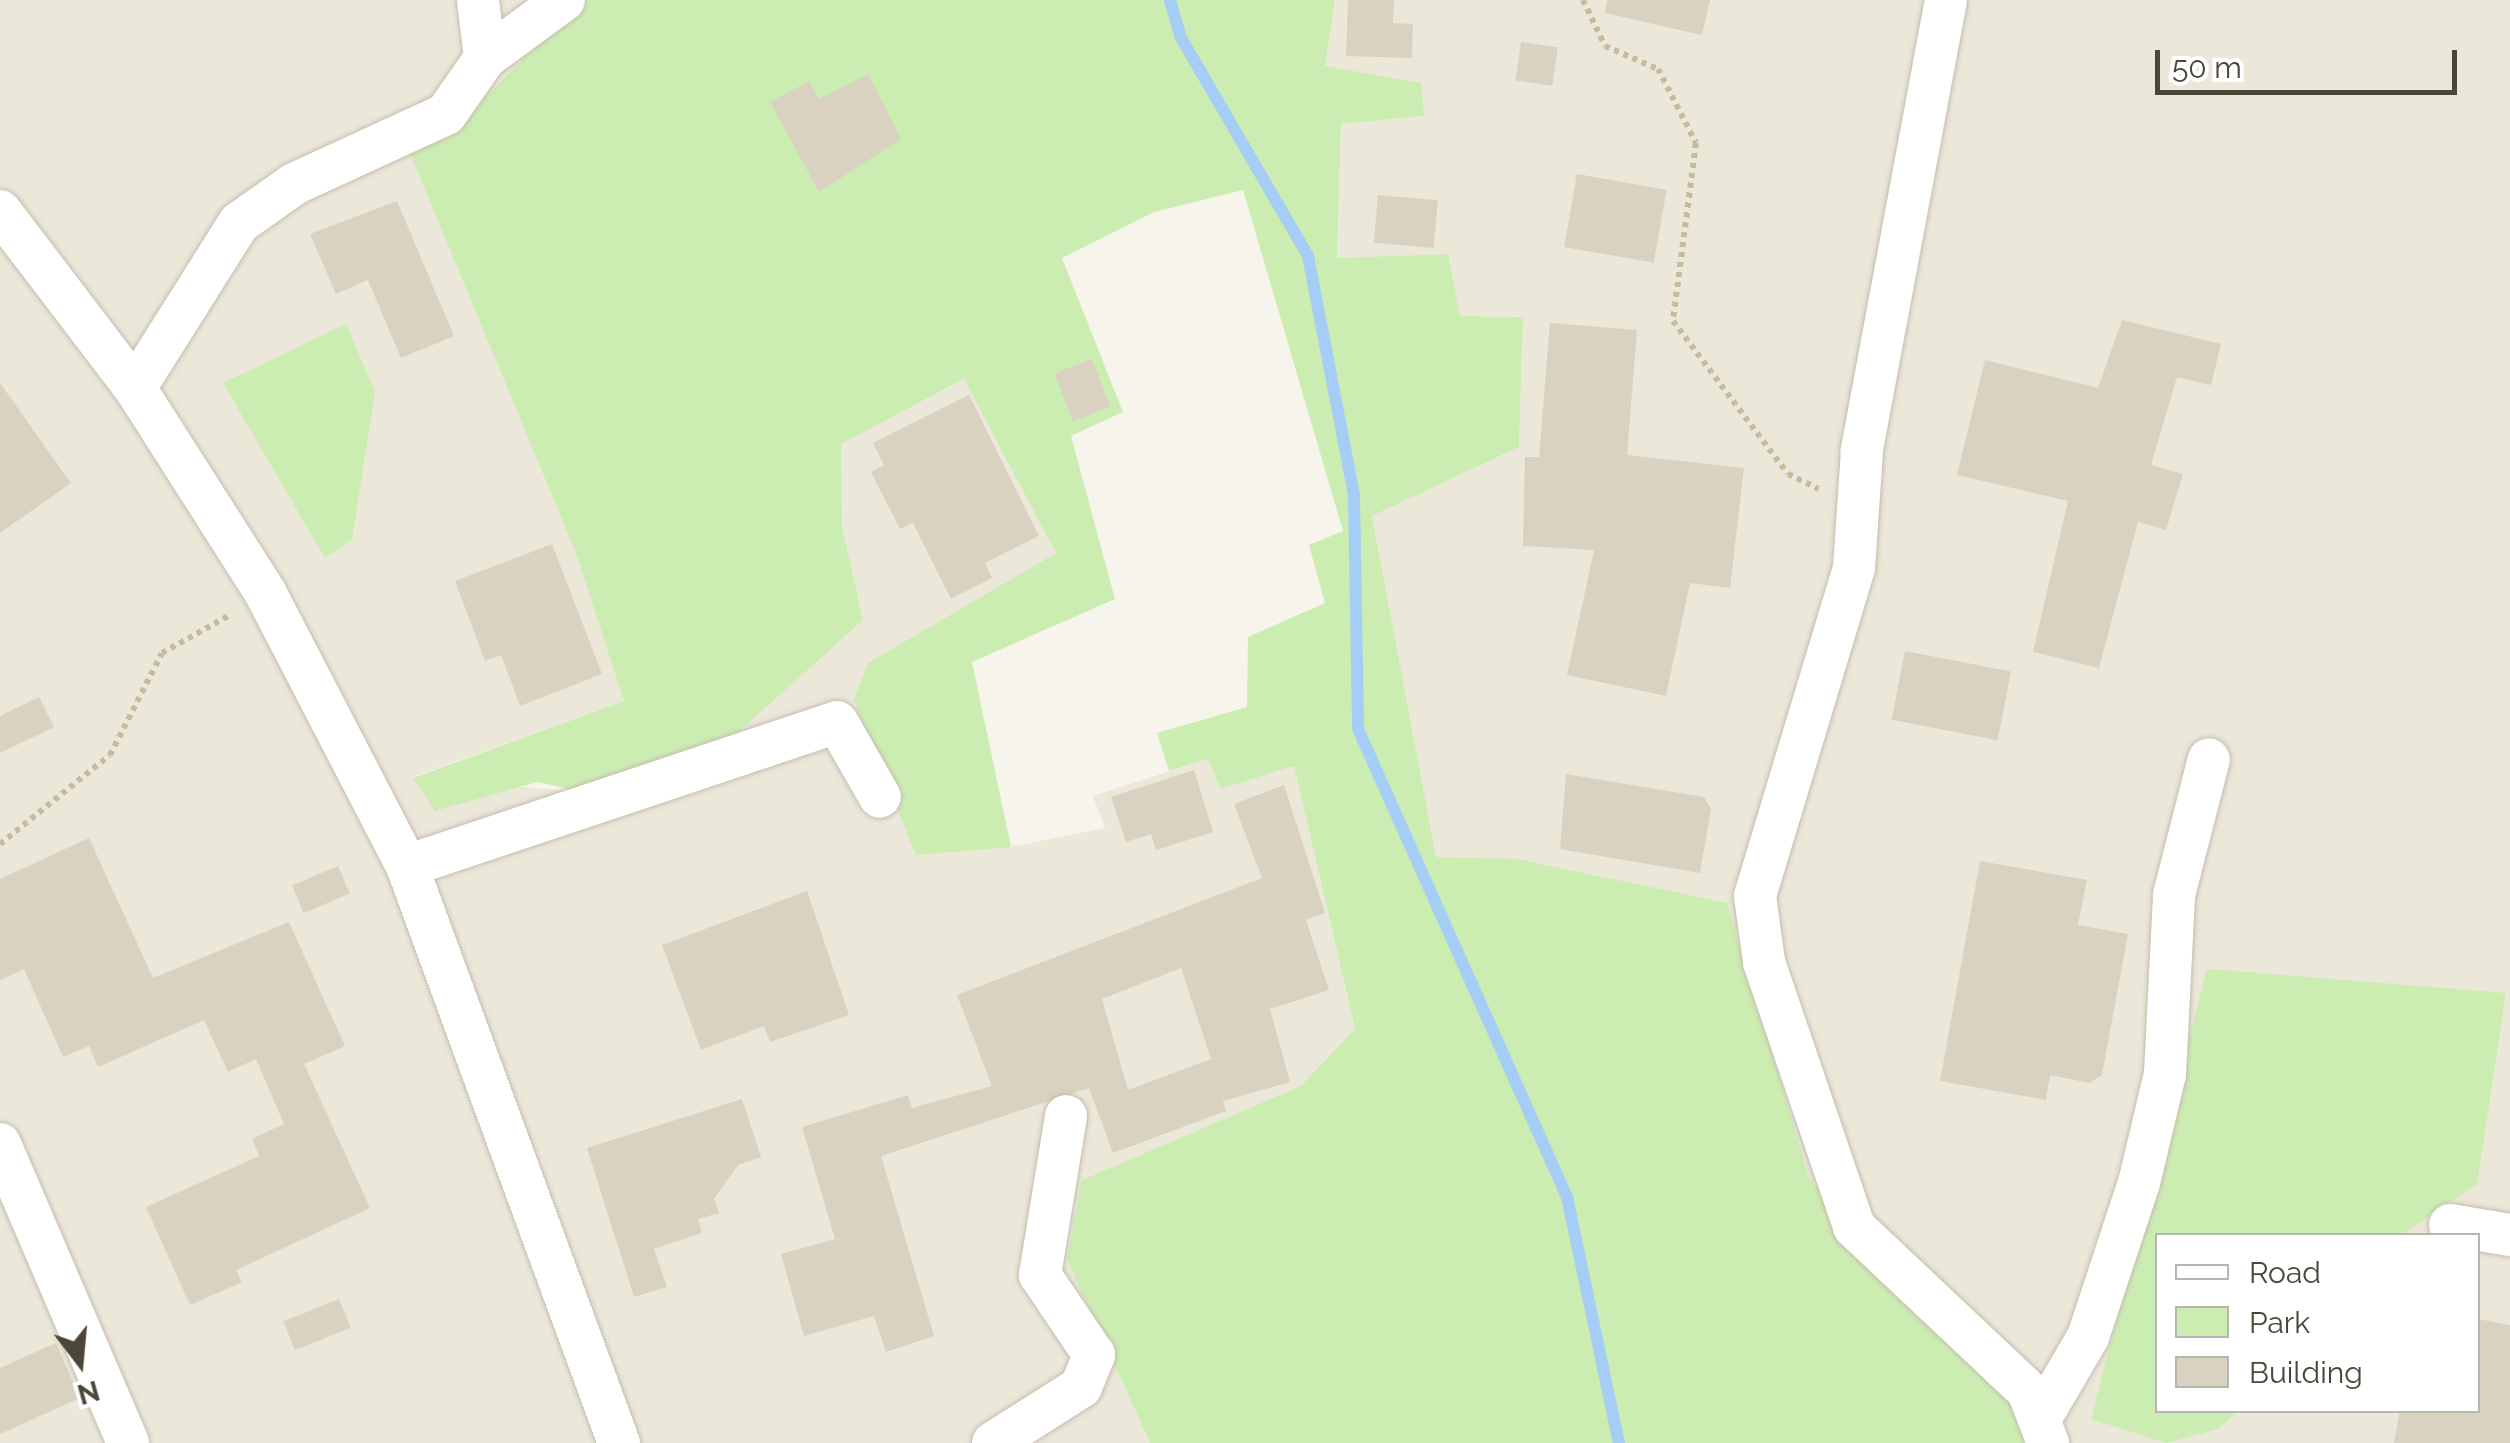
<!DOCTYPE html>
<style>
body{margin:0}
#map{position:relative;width:2510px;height:1443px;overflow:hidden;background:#f7f4eb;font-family:Raleway,sans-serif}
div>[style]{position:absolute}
.residential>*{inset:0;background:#ebe7d9}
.green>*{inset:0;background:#ccedb2}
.stream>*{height:12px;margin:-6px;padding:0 6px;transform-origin:6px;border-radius:6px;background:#a5cdf6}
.building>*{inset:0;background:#d9d2c0;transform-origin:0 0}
.path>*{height:6px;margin-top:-3px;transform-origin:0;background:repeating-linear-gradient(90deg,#c6bc9d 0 5px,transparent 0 10px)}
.roads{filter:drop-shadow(0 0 2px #c3bead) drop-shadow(0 0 2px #c3bead)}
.minor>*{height:42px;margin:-21px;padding:0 21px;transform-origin:21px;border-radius:21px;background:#fff}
span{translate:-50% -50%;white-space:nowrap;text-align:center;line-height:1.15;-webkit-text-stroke:9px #fff;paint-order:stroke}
.legend{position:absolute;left:2155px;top:1233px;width:325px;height:180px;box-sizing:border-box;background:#fff;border:2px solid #b7b5af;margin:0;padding:12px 18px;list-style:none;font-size:30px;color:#4c4638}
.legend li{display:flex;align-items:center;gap:20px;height:50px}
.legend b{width:50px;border:2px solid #b7b5af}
.north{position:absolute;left:30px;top:1313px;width:100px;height:100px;-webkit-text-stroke:8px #fff;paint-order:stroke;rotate:164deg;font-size:28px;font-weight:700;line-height:40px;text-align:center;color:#4c4638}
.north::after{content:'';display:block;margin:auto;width:35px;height:45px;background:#4c4638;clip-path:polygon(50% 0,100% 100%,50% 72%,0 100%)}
.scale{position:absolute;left:2155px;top:50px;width:302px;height:45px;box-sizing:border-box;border:5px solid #4c4638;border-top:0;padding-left:12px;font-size:30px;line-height:35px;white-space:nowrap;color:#4c4638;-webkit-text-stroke:8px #fff;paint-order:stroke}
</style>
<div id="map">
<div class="residential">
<i style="clip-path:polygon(0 0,584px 0,464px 117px,624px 701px,413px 777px,589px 793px,863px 620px,842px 526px,840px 444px,965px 379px,1057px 553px,868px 663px,1011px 847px,1105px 828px,1093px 796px,1208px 759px,1222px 789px,1294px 766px,1355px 1030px,1302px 1086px,1082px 1180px,1067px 1260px,1150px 1443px,0 1443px)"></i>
<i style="clip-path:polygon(evenodd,1335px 0,2510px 0,2510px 1443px,2027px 1443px,2019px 1404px,1809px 1178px,1746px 972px,1517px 859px,1436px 858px,1372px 516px,1519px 447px,1523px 317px,1460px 316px,1447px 254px,1337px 259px,1341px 124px,1423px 116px,1325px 66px,1335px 0,2158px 1236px,2478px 1236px,2478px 1410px,2158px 1410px,2158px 1236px)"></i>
</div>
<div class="green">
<i style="clip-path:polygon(584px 0,1335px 0,1325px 66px,1421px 83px,1424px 116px,1341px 124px,1337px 258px,1448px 254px,1460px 316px,1523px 317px,1519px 447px,1372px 516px,1436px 857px,1517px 859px,1727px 903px,1809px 1178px,2019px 1404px,2027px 1443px,1150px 1443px,1067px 1260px,1082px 1180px,1301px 1086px,1355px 1029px,1294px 766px,1221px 789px,1208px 759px,1169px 771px,1157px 733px,1247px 707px,1248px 637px,1325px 603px,1309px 545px,1343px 531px,1243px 190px,1154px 212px,1062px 258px,1123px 412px,1071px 436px,1115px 599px,972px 662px,1011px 847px,916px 855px,854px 700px,868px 663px,1056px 553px,964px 379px,841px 444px,842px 526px,863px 620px,734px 736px,589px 793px,537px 782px,435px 811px,413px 778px,624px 701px,576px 553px,409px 151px,464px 117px)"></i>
<i style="clip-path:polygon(346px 324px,375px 392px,352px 539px,325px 558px,223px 383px)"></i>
<i style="clip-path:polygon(2207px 969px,2506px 993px,2477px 1184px,2401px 1235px,2158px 1236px,2158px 1410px,2238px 1411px,2218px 1429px,2166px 1443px,2091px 1419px)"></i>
</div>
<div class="stream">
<i style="left:1170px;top:0;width:37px;rotate:74deg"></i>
<i style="left:1180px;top:36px;width:255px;rotate:59.8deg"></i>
<i style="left:1308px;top:256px;width:243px;rotate:79.1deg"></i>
<i style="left:1354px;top:495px;width:234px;rotate:89deg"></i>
<i style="left:1358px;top:729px;width:513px;rotate:65.94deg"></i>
<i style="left:1567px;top:1197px;width:251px;rotate:78.1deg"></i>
</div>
<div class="building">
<i style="clip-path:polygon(1348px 0,1394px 0,1393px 23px,1413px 24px,1412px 58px,1346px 56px)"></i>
<i style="clip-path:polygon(1607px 0,1710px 0,1702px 35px,1605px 13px)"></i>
<i style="left:1521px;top:42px;width:37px;height:39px;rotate:8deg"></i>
<i style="clip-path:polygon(868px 74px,901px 139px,819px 192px,770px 102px,809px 81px,819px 99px)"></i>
<i style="left:1577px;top:174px;width:91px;height:74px;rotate:10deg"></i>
<i style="left:1378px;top:195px;width:60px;height:48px;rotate:5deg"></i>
<i style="clip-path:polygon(397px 201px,454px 336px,401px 358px,368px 280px,336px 294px,310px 234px)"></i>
<i style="clip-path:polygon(2122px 320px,2221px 344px,2211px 385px,2177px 377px,2151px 465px,2183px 474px,2166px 530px,2138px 522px,2099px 668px,2033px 652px,2068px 501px,1957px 475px,1985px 360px,2098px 388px)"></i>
<i style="clip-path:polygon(1550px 323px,1637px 330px,1627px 455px,1744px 468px,1730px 588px,1690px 583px,1666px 696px,1567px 675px,1594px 550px,1523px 546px,1525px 457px,1539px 457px)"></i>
<i style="left:1092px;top:359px;width:51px;height:40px;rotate:69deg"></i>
<i style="clip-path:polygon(0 383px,71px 483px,0 533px)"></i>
<i style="clip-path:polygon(969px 395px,1039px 536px,985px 563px,992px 578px,951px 599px,913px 523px,900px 529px,871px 472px,884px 465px,873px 443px)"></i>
<i style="clip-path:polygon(552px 544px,602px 674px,520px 706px,501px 655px,485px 661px,455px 581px)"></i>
<i style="left:1905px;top:651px;width:108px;height:70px;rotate:11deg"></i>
<i style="clip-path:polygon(39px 697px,54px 727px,0 753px,0 716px)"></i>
<i style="clip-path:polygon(1194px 770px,1213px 832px,1156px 850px,1151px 834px,1126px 842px,1111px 797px)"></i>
<i style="clip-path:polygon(1566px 774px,1704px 797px,1711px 809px,1700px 873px,1560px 849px)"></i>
<i style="clip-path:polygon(evenodd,1284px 785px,1325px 913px,1306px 920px,1329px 990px,1270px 1009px,1290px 1082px,1223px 1101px,1226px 1111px,1113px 1153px,1089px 1088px,881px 1156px,934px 1336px,886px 1352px,874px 1316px,804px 1336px,781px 1254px,835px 1239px,802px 1127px,908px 1095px,912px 1108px,992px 1086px,957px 995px,1262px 878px,1234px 804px,1284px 785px,1181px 968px,1211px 1059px,1128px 1090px,1102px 999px,1181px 968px)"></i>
<i style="clip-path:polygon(89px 838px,153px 978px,289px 922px,345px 1046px,304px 1064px,370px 1208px,236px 1270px,242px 1282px,190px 1305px,146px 1207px,259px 1156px,252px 1139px,284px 1124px,256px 1059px,228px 1072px,204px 1020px,98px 1067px,89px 1046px,63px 1057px,24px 969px,0 980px,0 879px)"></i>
<i style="clip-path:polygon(1980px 861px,2087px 880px,2078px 925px,2128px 934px,2102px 1075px,2090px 1083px,2050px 1075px,2046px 1100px,1940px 1081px)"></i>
<i style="left:338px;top:866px;width:30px;height:50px;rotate:67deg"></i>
<i style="clip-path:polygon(807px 891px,849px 1015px,770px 1042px,764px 1026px,701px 1050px,662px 945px)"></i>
<i style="clip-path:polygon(742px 1099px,761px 1157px,738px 1165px,714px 1199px,719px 1213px,698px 1219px,702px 1233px,654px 1249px,667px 1287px,634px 1297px,587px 1148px)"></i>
<i style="left:339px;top:1299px;width:31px;height:60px;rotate:68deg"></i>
<i style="clip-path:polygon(2478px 1319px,2510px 1325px,2510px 1443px,2394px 1443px,2400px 1410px,2478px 1410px)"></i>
<i style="clip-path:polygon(56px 1343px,80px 1398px,0 1434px,0 1368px)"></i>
</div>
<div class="path">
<i style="left:1583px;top:0;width:51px;rotate:64.4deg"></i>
<i style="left:1605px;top:46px;width:58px;rotate:23.5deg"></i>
<i style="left:1658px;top:69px;width:83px;rotate:62.8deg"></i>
<i style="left:1696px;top:143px;width:179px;rotate:97.4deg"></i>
<i style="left:1673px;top:321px;width:191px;rotate:53.1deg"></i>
<i style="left:1788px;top:474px;width:34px;rotate:26deg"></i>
<i style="left:0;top:844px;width:141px;rotate:-39deg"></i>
<i style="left:110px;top:755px;width:114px;rotate:-63deg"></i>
<i style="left:162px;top:653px;width:78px;rotate:-29.2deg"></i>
</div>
<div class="roads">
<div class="minor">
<i style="left:1946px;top:0;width:459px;rotate:100.6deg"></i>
<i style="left:1862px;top:451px;width:117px;rotate:93.9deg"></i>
<i style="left:1854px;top:568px;width:343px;rotate:106.8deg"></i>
<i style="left:1755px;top:896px;width:67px;rotate:82.2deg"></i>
<i style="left:1764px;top:962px;width:280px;rotate:71.2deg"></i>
<i style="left:1854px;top:1227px;width:239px;rotate:43.3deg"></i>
<i style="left:2028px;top:1391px;width:56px;rotate:69deg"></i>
<i style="left:485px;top:58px;width:98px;rotate:-36.3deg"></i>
<i style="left:0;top:211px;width:223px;rotate:52.7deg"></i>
<i style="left:135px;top:388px;width:244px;rotate:57.5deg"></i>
<i style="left:266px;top:594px;width:306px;rotate:62.6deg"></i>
<i style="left:407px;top:866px;width:615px;rotate:69.83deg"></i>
<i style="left:135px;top:388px;width:195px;rotate:-57.8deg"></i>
<i style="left:239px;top:223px;width:67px;rotate:-35.3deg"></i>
<i style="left:294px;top:184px;width:167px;rotate:-24.7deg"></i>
<i style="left:446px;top:114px;width:68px;rotate:-55.1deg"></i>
<i style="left:485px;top:58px;width:58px;rotate:-96.9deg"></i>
<i style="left:407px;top:866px;width:453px;rotate:-18.5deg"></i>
<i style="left:837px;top:722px;width:86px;rotate:60.2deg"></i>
<i style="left:0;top:1144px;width:325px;rotate:66.8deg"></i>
<i style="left:2450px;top:1225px;width:61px;rotate:9.5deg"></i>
<i style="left:2043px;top:1414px;width:89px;rotate:-59.7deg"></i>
<i style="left:2088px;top:1337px;width:162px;rotate:-71.7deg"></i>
<i style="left:2139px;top:1183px;width:112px;rotate:-76.6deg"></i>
<i style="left:2165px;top:1074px;width:179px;rotate:-87.1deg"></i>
<i style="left:2174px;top:895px;width:140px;rotate:-75.6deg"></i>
<i style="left:993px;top:1443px;width:104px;rotate:-32.5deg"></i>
<i style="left:1081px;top:1387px;width:35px;rotate:-68deg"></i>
<i style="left:1094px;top:1355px;width:97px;rotate:-124deg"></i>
<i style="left:1040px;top:1275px;width:161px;rotate:-80.7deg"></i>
</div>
</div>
<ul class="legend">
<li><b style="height:12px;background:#fff"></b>Road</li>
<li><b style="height:28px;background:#ccedb2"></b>Park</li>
<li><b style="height:28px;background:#d9d2c0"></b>Building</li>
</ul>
<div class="north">N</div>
<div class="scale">50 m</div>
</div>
